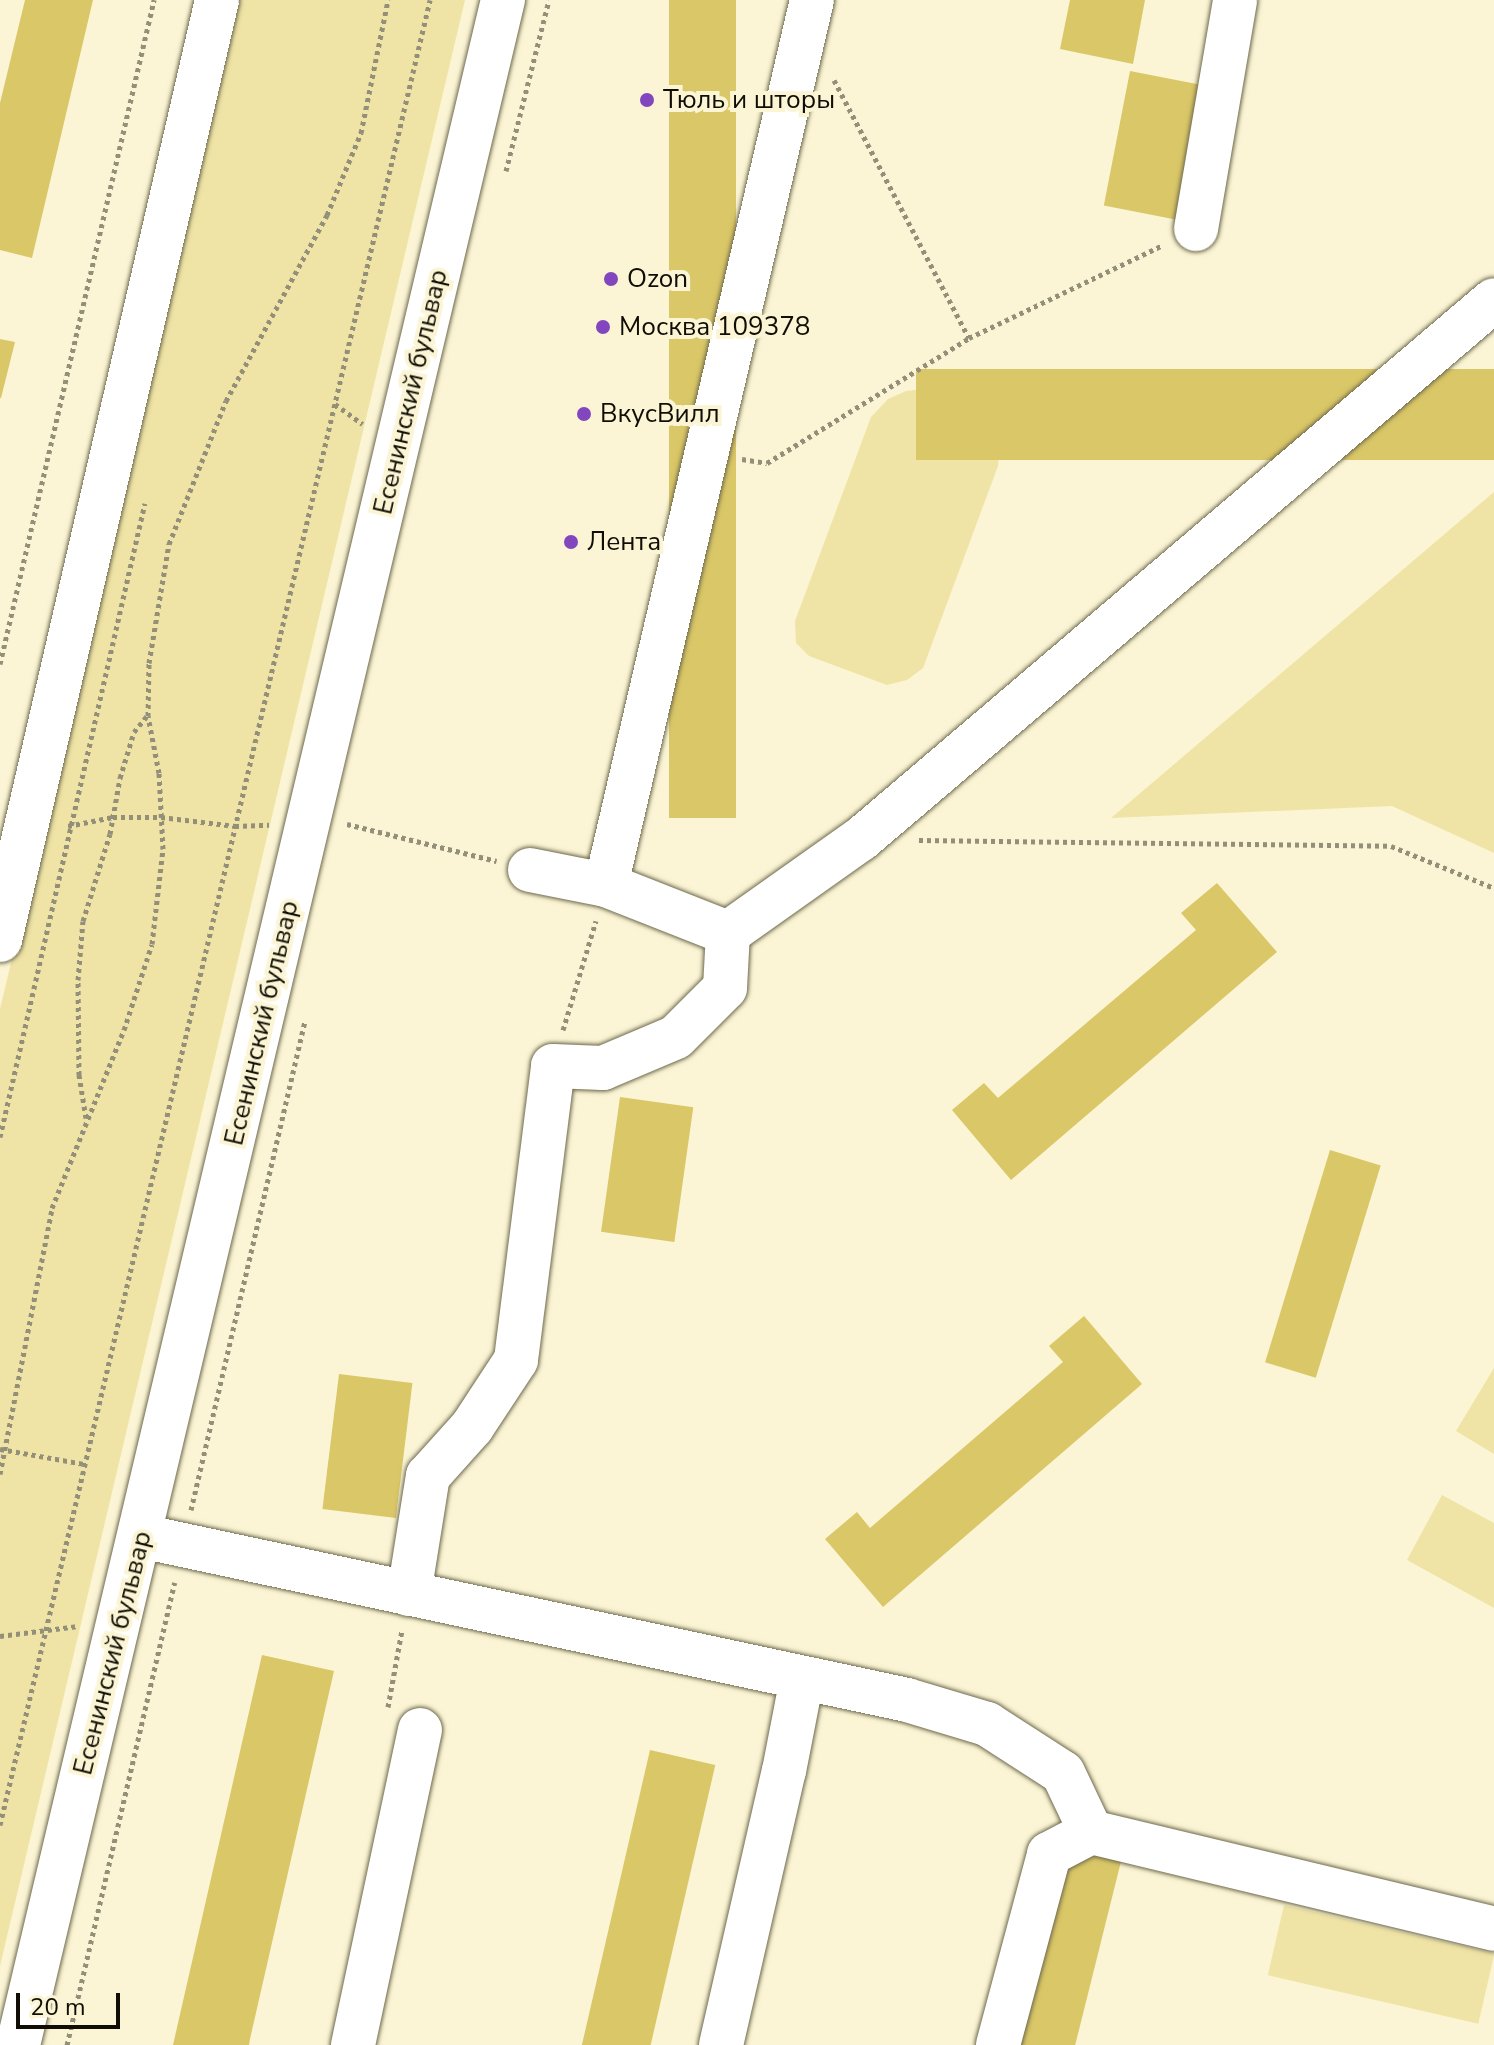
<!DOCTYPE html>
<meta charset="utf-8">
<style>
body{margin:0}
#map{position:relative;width:1494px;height:2045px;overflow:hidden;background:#fbf5d5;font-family:"Nunito Sans",sans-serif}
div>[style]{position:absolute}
.green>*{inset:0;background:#efe4a6;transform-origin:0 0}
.building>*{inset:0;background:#dac767;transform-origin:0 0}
.path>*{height:5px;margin-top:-2.5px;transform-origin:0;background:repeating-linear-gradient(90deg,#938f79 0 4px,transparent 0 8px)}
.roads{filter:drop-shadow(0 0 2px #6e694d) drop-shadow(0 0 2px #6e694d)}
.minor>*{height:44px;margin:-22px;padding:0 22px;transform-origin:22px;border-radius:22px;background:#fff}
.dots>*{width:22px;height:22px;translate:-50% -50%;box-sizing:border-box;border:4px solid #fbf5d5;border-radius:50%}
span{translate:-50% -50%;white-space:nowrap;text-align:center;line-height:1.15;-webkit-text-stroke:8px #fbf5d5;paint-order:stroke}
.poi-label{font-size:26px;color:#0f0d04}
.left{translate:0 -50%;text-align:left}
.street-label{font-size:26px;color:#0f0d04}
.scale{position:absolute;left:16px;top:1993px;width:104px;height:36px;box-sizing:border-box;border:4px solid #0f0d04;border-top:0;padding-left:10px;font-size:24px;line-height:28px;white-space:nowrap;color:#0f0d04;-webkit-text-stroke:6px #fbf5d5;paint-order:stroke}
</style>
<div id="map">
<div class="green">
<i style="clip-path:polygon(240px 0,465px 0,0 1966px,0 1009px)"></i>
<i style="clip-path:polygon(925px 389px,987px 411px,1001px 436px,998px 466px,923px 668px,907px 680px,887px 685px,809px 656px,796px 643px,795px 621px,871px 417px,888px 399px,906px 391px)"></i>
<i style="clip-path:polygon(1494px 492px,1494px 853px,1392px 806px,1111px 818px)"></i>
<i style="clip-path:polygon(1494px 1368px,1494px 1454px,1456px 1431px)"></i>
<i style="clip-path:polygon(1442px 1495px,1494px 1523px,1494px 1608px,1407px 1560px)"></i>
<i style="left:1284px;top:1905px;width:216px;height:72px;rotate:13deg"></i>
</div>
<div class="building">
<i style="clip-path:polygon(25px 0,93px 0,32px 258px,0 250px,0 103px)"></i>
<i style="left:669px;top:0;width:67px;height:818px"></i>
<i style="clip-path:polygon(1070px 0,1145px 0,1133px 64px,1060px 49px)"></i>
<i style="left:1130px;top:71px;width:73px;height:137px;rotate:11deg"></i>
<i style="clip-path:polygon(0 339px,15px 342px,1px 398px,0 398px)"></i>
<i style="left:1494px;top:369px;width:91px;height:578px;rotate:90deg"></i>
<i style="clip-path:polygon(1217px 883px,1277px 952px,1011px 1180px,952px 1110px,984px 1083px,998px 1098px,1196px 930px,1181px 913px)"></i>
<i style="left:620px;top:1097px;width:74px;height:136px;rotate:8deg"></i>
<i style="left:1330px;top:1150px;width:53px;height:222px;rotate:17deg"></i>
<i style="clip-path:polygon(1084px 1316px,1142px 1384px,883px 1607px,825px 1539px,857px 1512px,870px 1528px,1063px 1362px,1049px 1346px)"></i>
<i style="left:339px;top:1374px;width:74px;height:136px;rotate:7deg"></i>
<i style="clip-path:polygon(262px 1655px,334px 1671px,250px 2039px,249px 2045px,173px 2045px)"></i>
<i style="left:650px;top:1750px;width:67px;height:303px;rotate:13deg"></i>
<i style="left:1056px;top:1841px;width:68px;height:210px;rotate:14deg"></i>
</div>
<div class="path">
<i style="left:834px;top:80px;width:291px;rotate:62.4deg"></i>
<i style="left:506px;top:171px;width:176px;rotate:-75.9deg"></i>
<i style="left:335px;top:404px;width:34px;rotate:36deg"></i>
<i style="left:742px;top:459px;width:25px;rotate:9deg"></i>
<i style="left:767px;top:463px;width:238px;rotate:-31.7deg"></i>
<i style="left:969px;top:338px;width:215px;rotate:-25.6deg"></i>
<i style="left:0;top:664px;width:682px;rotate:-76.94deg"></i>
<i style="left:347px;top:824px;width:154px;rotate:13.9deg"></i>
<i style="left:68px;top:826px;width:46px;rotate:-11.3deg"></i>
<i style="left:113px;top:817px;width:48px"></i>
<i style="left:161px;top:817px;width:75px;rotate:6.9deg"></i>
<i style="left:235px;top:826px;width:34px;rotate:-2deg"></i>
<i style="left:919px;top:840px;width:472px;rotate:0.7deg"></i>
<i style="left:1391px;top:846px;width:111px;rotate:22.2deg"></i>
<i style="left:563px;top:1030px;width:114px;rotate:-73.2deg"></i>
<i style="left:86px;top:1118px;width:44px;rotate:-99.2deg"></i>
<i style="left:79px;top:1075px;width:95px;rotate:-90.6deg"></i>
<i style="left:78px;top:980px;width:59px;rotate:-85.2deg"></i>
<i style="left:83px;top:921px;width:91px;rotate:-72.8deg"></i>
<i style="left:110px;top:834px;width:57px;rotate:-79.9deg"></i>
<i style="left:120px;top:778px;width:48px;rotate:-73.1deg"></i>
<i style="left:134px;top:732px;width:21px;rotate:-51deg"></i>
<i style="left:0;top:1137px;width:650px;rotate:-77.12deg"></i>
<i style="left:0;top:1449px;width:85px;rotate:10.1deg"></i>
<i style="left:0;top:1474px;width:271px;rotate:-78.9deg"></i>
<i style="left:52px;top:1208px;width:192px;rotate:-68deg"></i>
<i style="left:124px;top:1030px;width:90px;rotate:-72deg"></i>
<i style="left:152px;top:944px;width:96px;rotate:-83.4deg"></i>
<i style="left:163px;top:849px;width:76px;rotate:-93deg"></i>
<i style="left:159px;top:773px;width:58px;rotate:-100.9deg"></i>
<i style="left:148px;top:716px;width:53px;rotate:-88.9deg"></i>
<i style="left:149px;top:663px;width:121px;rotate:-80.5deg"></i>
<i style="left:169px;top:544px;width:154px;rotate:-68.3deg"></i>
<i style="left:226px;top:401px;width:212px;rotate:-61.5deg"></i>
<i style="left:327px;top:215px;width:89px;rotate:-67.5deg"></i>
<i style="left:361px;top:133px;width:136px;rotate:-78.5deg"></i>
<i style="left:191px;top:1510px;width:502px;rotate:-76.88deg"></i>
<i style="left:0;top:1636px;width:79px;rotate:-7.3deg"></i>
<i style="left:388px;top:1707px;width:78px;rotate:-79.7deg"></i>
<i style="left:0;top:1825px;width:1875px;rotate:-76.74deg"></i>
<i style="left:67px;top:2045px;width:475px;rotate:-76.9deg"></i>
</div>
<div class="roads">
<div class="minor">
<i style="left:1196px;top:229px;width:232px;rotate:-80.3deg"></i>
<i style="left:530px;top:870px;width:77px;rotate:11.2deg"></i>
<i style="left:606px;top:885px;width:131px;rotate:21.5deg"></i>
<i style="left:728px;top:933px;width:163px;rotate:-35.3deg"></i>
<i style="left:861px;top:839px;width:831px;rotate:-40.41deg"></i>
<i style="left:606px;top:885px;width:909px;rotate:-76.9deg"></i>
<i style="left:0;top:940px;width:965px;rotate:-77deg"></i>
<i style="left:141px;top:1536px;width:783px;rotate:12.08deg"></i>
<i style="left:907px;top:1700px;width:84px;rotate:16.7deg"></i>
<i style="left:987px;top:1724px;width:90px;rotate:32.8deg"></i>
<i style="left:1063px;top:1773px;width:65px;rotate:64.6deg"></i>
<i style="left:1091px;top:1832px;width:415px;rotate:13.5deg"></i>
<i style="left:409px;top:1594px;width:120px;rotate:-80.9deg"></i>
<i style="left:428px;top:1476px;width:66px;rotate:-48.1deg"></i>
<i style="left:472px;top:1427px;width:80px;rotate:-56.7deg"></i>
<i style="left:516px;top:1360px;width:296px;rotate:-82.8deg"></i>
<i style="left:553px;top:1066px;width:50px;rotate:2.3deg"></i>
<i style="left:603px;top:1068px;width:79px;rotate:-23deg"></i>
<i style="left:676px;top:1037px;width:69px;rotate:-45deg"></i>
<i style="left:725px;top:988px;width:55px;rotate:-86.9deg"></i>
<i style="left:18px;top:2045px;width:2102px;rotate:-76.66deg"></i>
<i style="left:353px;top:2045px;width:322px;rotate:-78deg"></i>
<i style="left:721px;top:2045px;width:281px;rotate:-77.1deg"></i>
<i style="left:784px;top:1771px;width:95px;rotate:-79deg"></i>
<i style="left:998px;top:2045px;width:198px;rotate:-75deg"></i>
<i style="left:1049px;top:1854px;width:47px;rotate:-27.6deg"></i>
</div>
</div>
<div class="dots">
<i style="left:647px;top:100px;background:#8247be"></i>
<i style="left:611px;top:279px;background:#8247be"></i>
<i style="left:603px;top:327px;background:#8247be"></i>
<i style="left:584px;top:414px;background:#8247be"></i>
<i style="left:571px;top:542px;background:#8247be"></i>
</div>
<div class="poi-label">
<span class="left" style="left:663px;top:100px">Тюль и шторы</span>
<span class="left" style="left:627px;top:279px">Ozon</span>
<span class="left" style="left:619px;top:327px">Москва 109378</span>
<span class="left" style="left:600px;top:414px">ВкусВилл</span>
<span class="left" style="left:587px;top:542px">Лента</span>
</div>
<div class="street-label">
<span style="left:411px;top:392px;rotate:-77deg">Есенинский бульвар</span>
<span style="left:262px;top:1023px;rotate:-77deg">Есенинский бульвар</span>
<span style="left:113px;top:1653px;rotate:-76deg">Есенинский бульвар</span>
</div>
<div class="scale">20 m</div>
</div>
